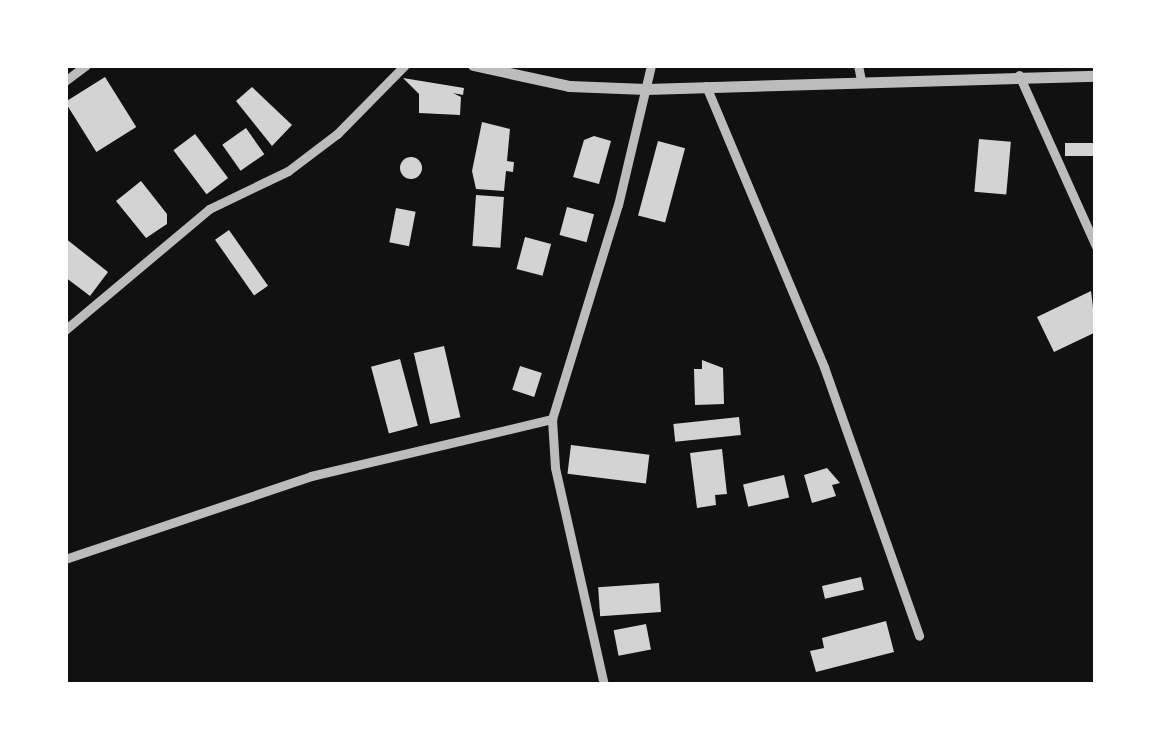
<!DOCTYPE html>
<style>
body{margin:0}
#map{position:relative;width:1161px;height:750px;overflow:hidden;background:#111;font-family:"Asap Condensed",sans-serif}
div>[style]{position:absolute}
.building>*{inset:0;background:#d3d3d3;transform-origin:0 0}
.round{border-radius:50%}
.minor>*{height:9px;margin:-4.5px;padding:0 4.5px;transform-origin:4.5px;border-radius:4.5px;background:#bcbcbc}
.tertiary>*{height:11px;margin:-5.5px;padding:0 5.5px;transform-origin:5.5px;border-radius:5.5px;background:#bcbcbc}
span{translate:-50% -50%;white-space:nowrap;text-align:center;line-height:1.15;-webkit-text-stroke:10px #fff;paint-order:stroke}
.frame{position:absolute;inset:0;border:68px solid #fff;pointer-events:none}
</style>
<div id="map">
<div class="building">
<i style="left:105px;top:77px;width:59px;height:47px;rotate:58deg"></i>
<i style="clip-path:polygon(403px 78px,464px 88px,463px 95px,453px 93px,461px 97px,460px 115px,419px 113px,419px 94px)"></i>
<i style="clip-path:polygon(252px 87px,292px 125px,272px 146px,236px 101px)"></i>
<i style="clip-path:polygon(482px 122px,510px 129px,507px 161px,514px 162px,513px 172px,506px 171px,504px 191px,476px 189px,472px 171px)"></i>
<i style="left:246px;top:128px;width:32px;height:29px;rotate:55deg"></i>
<i style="left:195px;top:134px;width:55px;height:27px;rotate:53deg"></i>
<i style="clip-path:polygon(594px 136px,611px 141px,599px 184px,573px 177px,584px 140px)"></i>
<i style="left:979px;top:139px;width:32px;height:53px;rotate:5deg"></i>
<i style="left:658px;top:141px;width:28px;height:77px;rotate:15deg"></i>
<i style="left:1096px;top:143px;width:13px;height:31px;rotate:90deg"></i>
<i class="round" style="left:400px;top:157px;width:22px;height:22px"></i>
<i style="clip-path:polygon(141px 181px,167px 214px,167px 224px,146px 238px,116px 201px)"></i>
<i style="left:476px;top:195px;width:28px;height:51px;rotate:4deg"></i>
<i style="left:567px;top:207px;width:28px;height:29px;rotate:15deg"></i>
<i style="left:396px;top:208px;width:20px;height:35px;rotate:11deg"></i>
<i style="left:229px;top:230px;width:68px;height:17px;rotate:55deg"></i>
<i style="left:525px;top:237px;width:27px;height:33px;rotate:15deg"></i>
<i style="clip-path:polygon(65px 238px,108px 272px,90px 296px,65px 277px)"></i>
<i style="clip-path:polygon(1091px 291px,1096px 332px,1054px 352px,1037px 317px)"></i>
<i style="left:444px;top:346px;width:73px;height:31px;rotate:77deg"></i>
<i style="left:400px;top:359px;width:69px;height:30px;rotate:75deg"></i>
<i style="clip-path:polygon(702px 360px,723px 368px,724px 404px,695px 405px,694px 369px,702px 369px)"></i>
<i style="left:520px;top:366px;width:23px;height:25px;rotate:18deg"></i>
<i style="left:739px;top:417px;width:18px;height:66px;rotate:84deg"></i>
<i style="left:571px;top:445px;width:79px;height:29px;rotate:7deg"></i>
<i style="clip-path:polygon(722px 449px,727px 494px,715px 495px,716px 505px,697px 508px,690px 453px)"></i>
<i style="clip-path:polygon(827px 468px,840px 483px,832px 485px,836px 496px,812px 503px,804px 475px)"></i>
<i style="left:784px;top:475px;width:23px;height:42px;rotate:77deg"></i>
<i style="left:861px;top:577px;width:13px;height:40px;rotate:77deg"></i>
<i style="left:659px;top:583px;width:29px;height:61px;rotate:86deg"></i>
<i style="clip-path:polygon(886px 621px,894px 652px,816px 672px,810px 651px,824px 648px,822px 638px)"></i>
<i style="left:646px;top:624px;width:26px;height:33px;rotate:79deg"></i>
</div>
<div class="minor">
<i style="left:858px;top:65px;width:15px;rotate:79deg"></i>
<i style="left:1019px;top:75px;width:188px;rotate:65.8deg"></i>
<i style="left:65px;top:81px;width:26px;rotate:-37deg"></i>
<i style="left:706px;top:86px;width:305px;rotate:67.2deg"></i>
<i style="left:824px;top:367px;width:285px;rotate:70.5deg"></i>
<i style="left:65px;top:330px;width:188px;rotate:-40deg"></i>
<i style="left:209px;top:209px;width:88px;rotate:-25.7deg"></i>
<i style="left:288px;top:171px;width:61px;rotate:-37.1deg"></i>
<i style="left:337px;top:134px;width:97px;rotate:-45.4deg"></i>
<i style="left:65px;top:559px;width:260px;rotate:-18.6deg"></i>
<i style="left:311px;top:476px;width:248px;rotate:-13.3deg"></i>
<i style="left:604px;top:685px;width:223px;rotate:-102.7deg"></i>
<i style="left:555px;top:467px;width:48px;rotate:-93.6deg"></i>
<i style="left:552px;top:419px;width:224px;rotate:-72.9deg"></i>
<i style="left:618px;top:205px;width:144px;rotate:-76.7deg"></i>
</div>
<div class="tertiary">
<i style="left:473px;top:65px;width:98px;rotate:12.3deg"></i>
<i style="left:569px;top:86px;width:77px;rotate:2.2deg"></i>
<i style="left:646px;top:89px;width:450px;rotate:-1.7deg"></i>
</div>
<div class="frame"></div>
</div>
